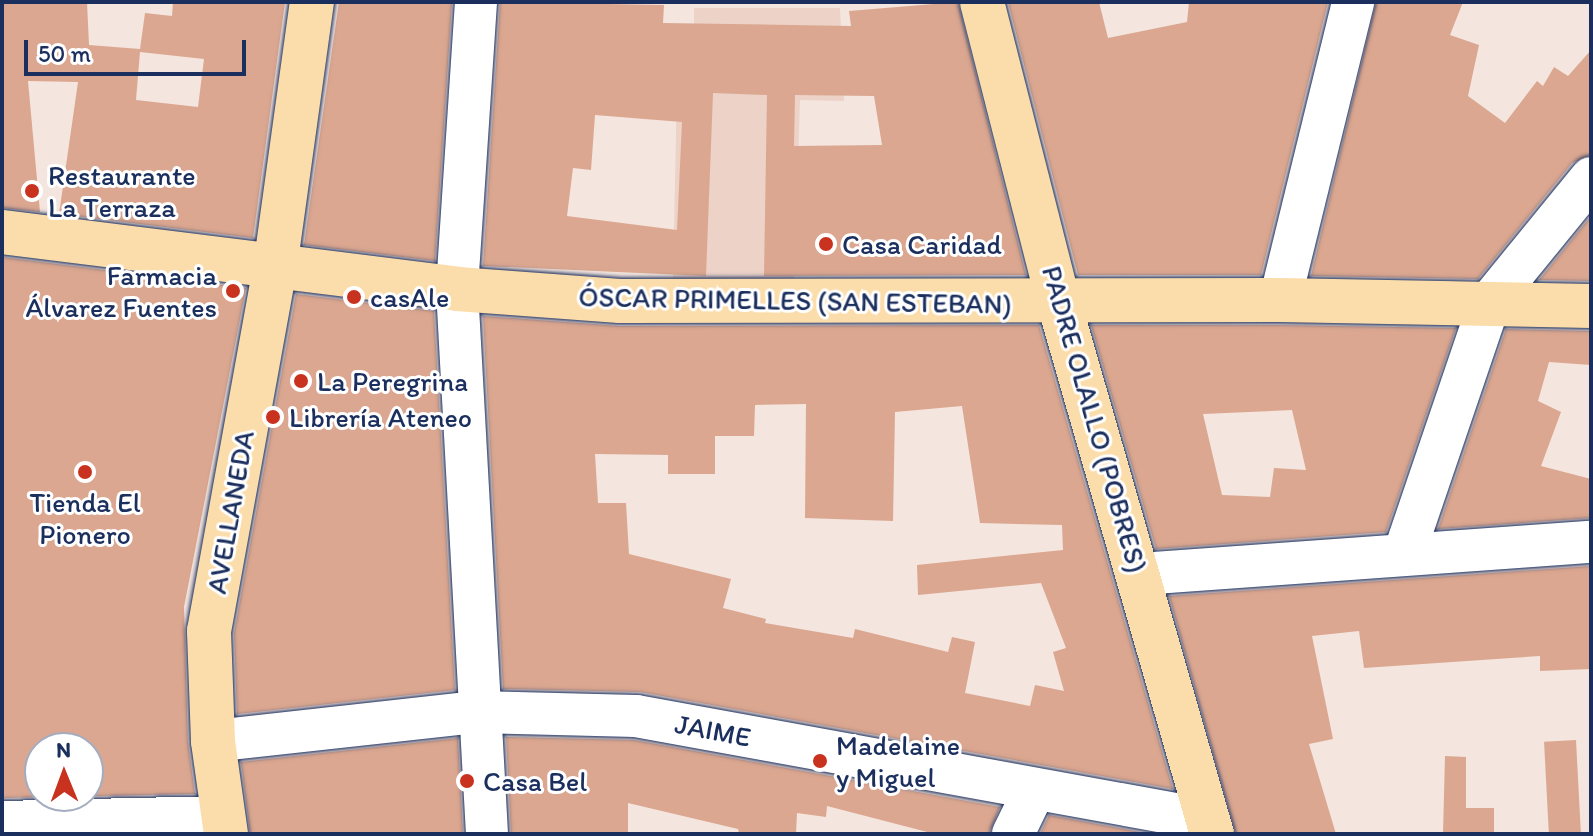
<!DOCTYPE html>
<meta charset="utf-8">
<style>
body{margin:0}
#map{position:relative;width:1593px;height:836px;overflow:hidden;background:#f4e5de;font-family:Itim,sans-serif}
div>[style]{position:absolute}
.built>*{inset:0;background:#ecd2c7}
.building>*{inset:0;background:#dba790;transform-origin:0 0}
.roads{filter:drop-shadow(0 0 2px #1b2f5e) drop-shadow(0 0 2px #1b2f5e)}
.minor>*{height:42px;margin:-21px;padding:0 21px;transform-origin:21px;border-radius:21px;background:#fff}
.major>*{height:44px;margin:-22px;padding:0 22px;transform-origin:22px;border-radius:22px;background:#fbddab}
.dots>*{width:22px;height:22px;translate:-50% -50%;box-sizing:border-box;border:4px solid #fff;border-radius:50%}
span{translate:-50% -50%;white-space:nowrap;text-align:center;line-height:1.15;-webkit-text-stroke:6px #fff;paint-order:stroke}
.poi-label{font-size:28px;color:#1b2f5e}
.left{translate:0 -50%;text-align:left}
.right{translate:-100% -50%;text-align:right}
.street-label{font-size:28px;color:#1b2f5e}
.frame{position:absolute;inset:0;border:4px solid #1b2f5e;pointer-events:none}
.north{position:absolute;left:24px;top:732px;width:80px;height:80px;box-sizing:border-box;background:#fff;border:2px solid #a4acbf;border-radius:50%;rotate:359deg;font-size:22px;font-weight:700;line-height:32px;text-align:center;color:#1b2f5e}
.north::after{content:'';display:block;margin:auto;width:28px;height:36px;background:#c8321e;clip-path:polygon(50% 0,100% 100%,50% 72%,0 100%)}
.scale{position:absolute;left:24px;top:40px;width:222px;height:36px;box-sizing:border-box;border:4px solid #1b2f5e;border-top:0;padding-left:10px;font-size:24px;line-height:28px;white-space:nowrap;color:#1b2f5e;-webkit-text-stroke:6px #fff;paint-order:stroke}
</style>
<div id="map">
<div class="built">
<i style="clip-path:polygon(694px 8px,840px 8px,844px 101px,800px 100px,794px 284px,673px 282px,677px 84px,694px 83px)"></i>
</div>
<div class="building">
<i style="clip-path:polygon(evenodd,2px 2px,87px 2px,89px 45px,140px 49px,145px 13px,172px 16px,173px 2px,285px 2px,253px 238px,59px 214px,78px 82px,28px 81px,40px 212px,2px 208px,2px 2px,140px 52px,204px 59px,198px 107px,136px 100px,140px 52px)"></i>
<i style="clip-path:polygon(339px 2px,452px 2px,435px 261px,304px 245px)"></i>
<i style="clip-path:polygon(evenodd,500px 2px,664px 5px,663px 23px,851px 26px,849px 11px,958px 2px,1026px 275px,764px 276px,767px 95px,713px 93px,706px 276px,483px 266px,500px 2px,795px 95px,874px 96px,882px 145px,794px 146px,795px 95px,500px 2px,595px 115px,682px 122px,677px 230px,567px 216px,573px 168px,591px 170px,595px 115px)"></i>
<i style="clip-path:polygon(1008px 2px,1099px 2px,1108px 38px,1187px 22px,1189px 2px,1328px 2px,1261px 275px,1078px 275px)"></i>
<i style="clip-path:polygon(1376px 2px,1463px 2px,1450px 35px,1479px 45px,1468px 96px,1505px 123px,1537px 81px,1543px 86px,1554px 67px,1568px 76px,1591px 50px,1591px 155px,1572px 163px,1478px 279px,1311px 276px)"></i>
<i style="clip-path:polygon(1591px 216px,1591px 281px,1539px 280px)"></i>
<i style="clip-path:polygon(evenodd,2px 257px,246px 288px,184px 607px,188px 742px,195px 794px,2px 798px,2px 257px,40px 748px,88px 748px,88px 796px,40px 796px,40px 748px)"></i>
<i style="clip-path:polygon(296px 294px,434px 311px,455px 690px,237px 714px,234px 633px)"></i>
<i style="clip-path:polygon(evenodd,483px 316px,620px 326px,1039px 325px,1173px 789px,640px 692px,503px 689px,483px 316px,806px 404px,805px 518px,893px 521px,895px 412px,962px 406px,980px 523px,1062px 525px,1063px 550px,917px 565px,918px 595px,1041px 583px,1066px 648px,1053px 652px,1064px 691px,1035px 685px,1030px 706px,965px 693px,975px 642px,952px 637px,948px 652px,855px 629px,853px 638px,765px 623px,766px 619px,723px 608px,731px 579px,629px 554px,626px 503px,598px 503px,595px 454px,668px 455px,668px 474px,715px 474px,715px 436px,754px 436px,755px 405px,806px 404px)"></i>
<i style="clip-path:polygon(evenodd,1091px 325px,1280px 325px,1456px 328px,1386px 532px,1156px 549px,1091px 325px,1292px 410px,1306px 470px,1274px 468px,1270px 497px,1222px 495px,1203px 414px,1292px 410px)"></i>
<i style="clip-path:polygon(1506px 329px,1591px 331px,1591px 365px,1549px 362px,1538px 401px,1561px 412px,1541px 466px,1591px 479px,1591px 518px,1438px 529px)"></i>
<i style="clip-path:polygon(1591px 566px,1591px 669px,1540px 671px,1540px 656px,1364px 668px,1359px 631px,1312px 636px,1333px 739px,1309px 744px,1336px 834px,1236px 834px,1169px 596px)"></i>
<i style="clip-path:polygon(506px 737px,634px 740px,1000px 807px,989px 834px,935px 834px,827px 806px,826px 817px,797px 813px,796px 834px,739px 834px,738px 829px,628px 803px,628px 834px,511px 834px)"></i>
<i style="clip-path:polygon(458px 738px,463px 834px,250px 834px,241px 762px)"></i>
<i style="left:1576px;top:740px;width:94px;height:32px;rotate:87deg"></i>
<i style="clip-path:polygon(1445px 756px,1466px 757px,1466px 808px,1494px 808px,1494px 834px,1443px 834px)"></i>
<i style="clip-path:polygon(1049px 815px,1151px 834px,1040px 834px)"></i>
</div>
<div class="roads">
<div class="minor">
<i style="left:476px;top:2px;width:288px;rotate:93.8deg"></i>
<i style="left:457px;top:289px;width:546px;rotate:86.85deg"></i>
<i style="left:1280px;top:300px;width:307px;rotate:-76.2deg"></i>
<i style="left:1405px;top:551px;width:263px;rotate:-71.2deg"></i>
<i style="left:1490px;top:302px;width:160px;rotate:-50.8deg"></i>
<i style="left:1140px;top:574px;width:452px;rotate:-4.1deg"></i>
<i style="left:213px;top:741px;width:266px;rotate:-6.3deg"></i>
<i style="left:477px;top:712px;width:159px;rotate:1.4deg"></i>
<i style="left:636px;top:716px;width:581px;rotate:10.3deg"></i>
<i style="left:2px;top:822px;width:222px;rotate:-1.3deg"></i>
<i style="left:1013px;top:834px;width:48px;rotate:-64deg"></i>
</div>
<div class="major">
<i style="left:982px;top:2px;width:311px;rotate:75.7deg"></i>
<i style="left:1059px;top:303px;width:553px;rotate:73.93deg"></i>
<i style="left:2px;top:232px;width:459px;rotate:7.1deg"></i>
<i style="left:457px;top:289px;width:163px;rotate:4.2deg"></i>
<i style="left:620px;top:301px;width:660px;rotate:-0.09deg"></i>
<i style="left:1280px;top:300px;width:311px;rotate:1.1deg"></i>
<i style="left:226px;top:834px;width:94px;rotate:-98deg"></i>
<i style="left:213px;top:741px;width:110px;rotate:-92.1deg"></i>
<i style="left:209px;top:631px;width:369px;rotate:-79.7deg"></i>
<i style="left:275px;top:268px;width:269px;rotate:-82.1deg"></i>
</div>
</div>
<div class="dots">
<i style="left:32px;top:191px;background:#c8321e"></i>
<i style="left:826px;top:244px;background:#c8321e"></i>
<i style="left:233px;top:291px;background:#c8321e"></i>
<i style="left:354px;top:297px;background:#c8321e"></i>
<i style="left:301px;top:381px;background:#c8321e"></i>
<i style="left:273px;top:417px;background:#c8321e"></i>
<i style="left:85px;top:472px;background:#c8321e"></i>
<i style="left:820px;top:761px;background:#c8321e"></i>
<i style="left:467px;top:781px;background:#c8321e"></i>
</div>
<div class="poi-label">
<span class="left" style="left:48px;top:191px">Restaurante<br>La Terraza</span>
<span class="left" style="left:842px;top:244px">Casa Caridad</span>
<span class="right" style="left:217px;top:291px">Farmacia<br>Álvarez Fuentes</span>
<span class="left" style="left:370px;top:297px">casAle</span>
<span class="left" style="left:317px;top:381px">La Peregrina</span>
<span class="left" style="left:289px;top:417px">Librería Ateneo</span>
<span style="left:85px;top:518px">Tienda El<br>Pionero</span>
<span class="left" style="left:836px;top:761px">Madelaine<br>y Miguel</span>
<span class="left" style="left:483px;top:781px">Casa Bel</span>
</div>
<div class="street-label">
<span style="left:795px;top:300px;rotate:1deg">ÓSCAR PRIMELLES (SAN ESTEBAN)</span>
<span style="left:1095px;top:419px;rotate:74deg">PADRE OLALLO (POBRES)</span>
<span style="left:230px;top:512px;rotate:-80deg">AVELLANEDA</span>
<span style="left:713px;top:730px;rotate:11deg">JAIME</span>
</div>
<div class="frame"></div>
<div class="north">N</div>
<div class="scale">50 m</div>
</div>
